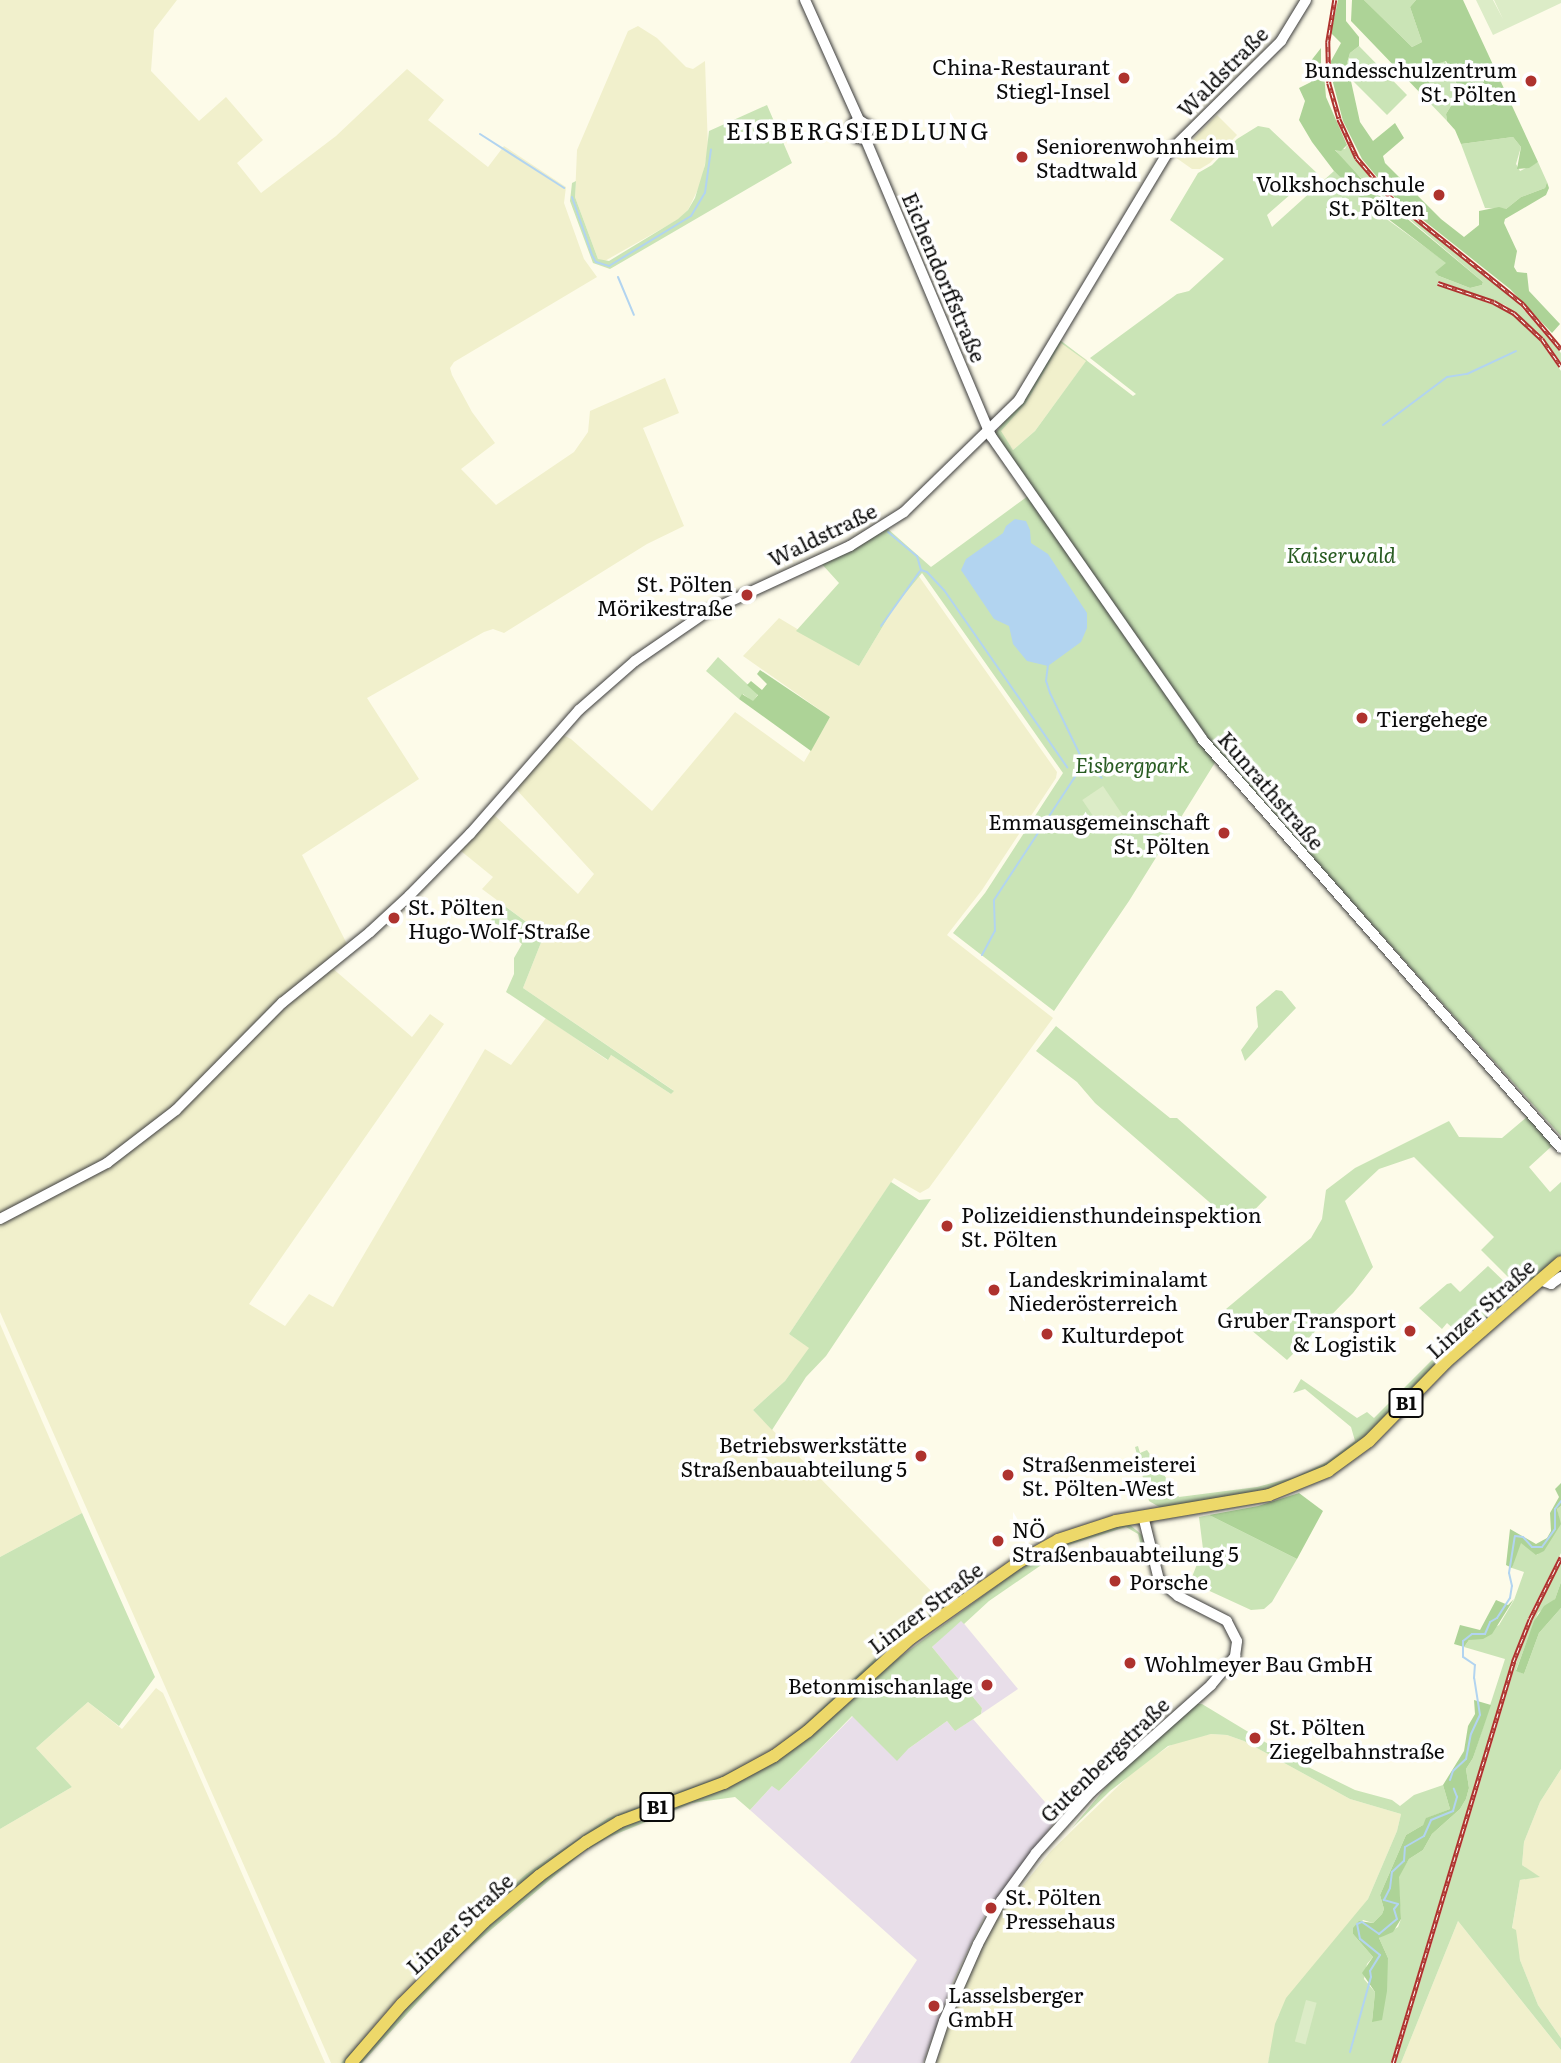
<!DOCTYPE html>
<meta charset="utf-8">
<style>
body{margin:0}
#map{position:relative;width:1561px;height:2063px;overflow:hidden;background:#fdfbe9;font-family:Literata,serif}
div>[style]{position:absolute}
.industrial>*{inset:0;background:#e8dee9}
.farmland>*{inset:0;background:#f1f0cc}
.green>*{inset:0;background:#cae4b6}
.forest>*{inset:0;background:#add397}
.pitch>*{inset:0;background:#dcecc7;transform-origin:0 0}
.water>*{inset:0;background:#b2d4f0}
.stream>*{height:2px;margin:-1px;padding:0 1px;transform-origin:1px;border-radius:1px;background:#b2d4f0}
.roads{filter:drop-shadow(0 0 2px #3d3d3d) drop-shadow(0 0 2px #3d3d3d)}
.minor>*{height:10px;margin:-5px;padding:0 5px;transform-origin:5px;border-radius:5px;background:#fff}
.major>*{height:12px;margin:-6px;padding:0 6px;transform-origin:6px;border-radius:6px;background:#edd869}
.rail>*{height:4.5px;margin-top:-2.25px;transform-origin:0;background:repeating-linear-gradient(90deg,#fff 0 5px,#ae322e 0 10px);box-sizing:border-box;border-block:2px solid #ae322e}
.dots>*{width:19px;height:19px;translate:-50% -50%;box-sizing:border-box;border:4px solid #fff;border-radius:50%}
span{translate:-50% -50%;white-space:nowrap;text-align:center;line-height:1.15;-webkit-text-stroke:7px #fff;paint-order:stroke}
.shield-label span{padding:2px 5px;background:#fff;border:2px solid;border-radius:5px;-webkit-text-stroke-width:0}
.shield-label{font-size:19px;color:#0a0a0a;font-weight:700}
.poi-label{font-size:21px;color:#0a0a0a}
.right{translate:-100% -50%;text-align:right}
.left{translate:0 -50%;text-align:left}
.street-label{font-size:21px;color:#0a0a0a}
.park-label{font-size:21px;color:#285b21;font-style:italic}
.quarter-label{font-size:24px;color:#0a0a0a;letter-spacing:2px}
</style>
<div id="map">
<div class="industrial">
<i style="clip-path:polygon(961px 1620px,1018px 1689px,981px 1714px,982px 1708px,932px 1647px)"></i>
<i style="clip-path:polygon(853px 1716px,908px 1749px,947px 1721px,955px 1731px,973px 1719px,1058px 1817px,984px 1917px,953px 1981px,923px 2063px,850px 2063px,917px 1960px,750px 1810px,773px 1785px,779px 1791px)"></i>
</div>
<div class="farmland">
<i style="clip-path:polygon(0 0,177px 0,154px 30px,151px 71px,199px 121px,226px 97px,263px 140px,237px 163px,261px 193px,336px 136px,407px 69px,444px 100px,428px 120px,488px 167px,504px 146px,566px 187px,564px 203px,584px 259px,597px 277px,454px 362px,450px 368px,452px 375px,472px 412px,495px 443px,461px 469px,496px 505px,574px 452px,588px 432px,590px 411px,665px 378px,679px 413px,643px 428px,684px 526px,647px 544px,504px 633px,493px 629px,484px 632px,367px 698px,419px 779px,302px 855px,348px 946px,192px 1092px,122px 1149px,0 1216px)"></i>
<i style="clip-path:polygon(638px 26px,657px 38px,686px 67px,693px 69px,705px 61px,708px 149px,701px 183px,688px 210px,679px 219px,603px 262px,598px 259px,575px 197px,577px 150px,628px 31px)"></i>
<i style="clip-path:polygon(1217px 115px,1237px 135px,1210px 163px,1200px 169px,1192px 169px,1175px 157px)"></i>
<i style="clip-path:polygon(1061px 342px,1087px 360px,1035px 431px,1013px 450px,1000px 431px,1026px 403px)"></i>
<i style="clip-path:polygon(918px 575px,1057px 772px,1056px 778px,982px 890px,947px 935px,1053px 1018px,929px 1188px,920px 1193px,894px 1178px,789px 1334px,810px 1348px,785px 1381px,753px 1410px,944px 1604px,886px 1648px,803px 1726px,772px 1750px,722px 1776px,608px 1818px,552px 1855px,480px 1913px,341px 2063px,331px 2063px,0 1312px,0 1222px,109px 1166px,331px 967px,412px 1037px,430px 1014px,444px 1024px,249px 1304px,285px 1326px,309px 1294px,333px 1307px,485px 1049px,511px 1065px,546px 1018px,607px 1060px,611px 1055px,671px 1094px,673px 1090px,523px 988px,544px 935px,482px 889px,493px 877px,461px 851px,492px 813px,578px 894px,594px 874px,515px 788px,563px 735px,571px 739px,652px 811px,735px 712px,804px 762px,830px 717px,743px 656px,779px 618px,859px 666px,895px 606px)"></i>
<i style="clip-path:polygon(0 1324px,82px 1513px,0 1557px)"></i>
<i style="clip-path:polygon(156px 1688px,163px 1693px,325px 2063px,0 2063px,0 1829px,72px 1787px,36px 1748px,88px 1702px,122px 1729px)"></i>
<i style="clip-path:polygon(1211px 1734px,1227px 1735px,1244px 1741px,1350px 1799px,1401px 1814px,1397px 1831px,1368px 1899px,1278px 2016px,1268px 2063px,936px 2063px,949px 2021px,981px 1945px,1002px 1911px,1051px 1851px,1138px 1767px,1177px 1741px)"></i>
<i style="clip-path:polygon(1561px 1769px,1561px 2038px,1538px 2005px,1520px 1960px,1512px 1929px,1520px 1880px,1539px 1877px,1522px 1865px,1524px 1842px,1540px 1802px)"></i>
<i style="clip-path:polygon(1458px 1921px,1561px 2050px,1561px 2063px,1401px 2063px)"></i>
</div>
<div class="green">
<i style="clip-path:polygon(1364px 0,1416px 0,1410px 7px,1422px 42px,1412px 47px)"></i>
<i style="clip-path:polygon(1359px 46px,1407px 95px,1387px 115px,1350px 78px,1347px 63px,1350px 53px)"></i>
<i style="clip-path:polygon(1445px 61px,1460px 91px,1446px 114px,1447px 121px,1426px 99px,1434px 91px,1422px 69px)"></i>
<i style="clip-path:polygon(767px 105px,792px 163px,610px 269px,593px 263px,570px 201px,572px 183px,576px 181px,575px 197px,598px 259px,609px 261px,678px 219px,688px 210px,695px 198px,705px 165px,709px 131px)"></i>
<i style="clip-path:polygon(evenodd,1258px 126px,1269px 128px,1319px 175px,1317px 181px,1305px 190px,1300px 186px,1267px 215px,1272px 227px,1334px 171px,1377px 212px,1447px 263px,1439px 276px,1470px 288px,1482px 285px,1483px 282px,1347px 166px,1334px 148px,1345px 149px,1347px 145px,1380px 192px,1517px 302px,1561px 353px,1561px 362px,1538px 332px,1505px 305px,1439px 281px,1438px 285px,1497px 306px,1517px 318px,1538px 338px,1561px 371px,1561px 1136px,1205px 737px,995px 434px,1060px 340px,1133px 396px,1136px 394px,1090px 358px,1177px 294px,1189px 291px,1224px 259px,1170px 220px,1198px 173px,1212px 165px,1237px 139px,1258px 126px,1061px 343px,1086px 361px,1035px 431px,1013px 450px,1001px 431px,1026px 403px,1061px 343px)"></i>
<i style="clip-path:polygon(1513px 137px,1521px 147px,1516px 164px,1520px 171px,1538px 162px,1547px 182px,1545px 188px,1521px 197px,1506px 209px,1485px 208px,1461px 144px)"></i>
<i style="clip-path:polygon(1028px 496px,1216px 761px,1129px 901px,1054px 1011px,953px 933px,985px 893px,1063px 773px,922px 573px,895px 606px,859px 666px,796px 631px,839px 583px,820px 562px,888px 529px,931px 567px)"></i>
<i style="clip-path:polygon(718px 657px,758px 694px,753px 702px,743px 694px,739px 699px,706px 671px)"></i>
<i style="clip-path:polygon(502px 904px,544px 935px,523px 988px,674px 1091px,671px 1094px,611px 1055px,608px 1060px,506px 992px,514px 974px,514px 958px,522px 944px,491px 920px)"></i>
<i style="clip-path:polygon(1276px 990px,1282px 991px,1296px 1008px,1245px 1061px,1241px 1050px,1258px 1027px,1256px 1007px)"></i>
<i style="clip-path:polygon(1056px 1026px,1170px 1118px,1177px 1118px,1267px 1197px,1238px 1227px,1095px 1103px,1077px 1082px,1036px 1051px)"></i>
<i style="clip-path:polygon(1528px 1116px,1553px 1145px,1529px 1167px,1550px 1192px,1561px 1182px,1561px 1255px,1525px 1285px,1517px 1286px,1481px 1250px,1494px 1237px,1414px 1157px,1379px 1169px,1345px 1201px,1373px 1267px,1353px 1293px,1287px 1360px,1226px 1309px,1311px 1238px,1322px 1219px,1326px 1190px,1355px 1168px,1449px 1121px,1459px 1137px,1502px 1138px)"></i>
<i style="clip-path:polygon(891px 1182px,919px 1200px,931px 1199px,826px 1356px,806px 1377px,772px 1430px,753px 1410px,785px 1381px,809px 1348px,789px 1334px)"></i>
<i style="clip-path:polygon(1488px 1266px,1511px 1288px,1510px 1300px,1447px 1353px,1440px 1352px,1457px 1332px,1447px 1323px,1442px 1329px,1419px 1308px,1447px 1284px,1451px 1283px,1460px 1292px)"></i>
<i style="clip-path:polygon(1435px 1357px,1437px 1364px,1379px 1426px,1337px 1461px,1281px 1487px,1161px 1508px,1149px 1501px,1135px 1447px,1138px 1446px,1140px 1453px,1147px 1450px,1179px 1497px,1257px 1487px,1295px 1477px,1327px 1462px,1355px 1441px,1351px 1427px,1305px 1389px,1293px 1393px,1301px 1379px,1357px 1418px,1367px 1412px,1374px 1418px)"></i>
<i style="clip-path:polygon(1561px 1506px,1561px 1553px,1528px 1618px,1512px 1662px,1391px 2063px,1268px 2063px,1275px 2024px,1286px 1998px,1368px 1899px,1397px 1831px,1401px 1814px,1350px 1799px,1244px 1741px,1227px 1735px,1211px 1734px,1168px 1746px,1110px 1791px,1072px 1828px,1121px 1769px,1196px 1704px,1202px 1704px,1300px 1763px,1355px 1790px,1392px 1800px,1400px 1806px,1414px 1795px,1443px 1785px,1450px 1809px,1427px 1818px,1423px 1825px,1406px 1835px,1380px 1895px,1384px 1909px,1382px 1914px,1373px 1923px,1363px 1920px,1353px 1934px,1373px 1957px,1367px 1964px,1364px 1979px,1375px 1992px,1372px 2022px,1388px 1958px,1379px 1938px,1398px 1927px,1401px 1919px,1398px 1877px,1409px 1859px,1423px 1850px,1432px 1834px,1460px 1809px,1466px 1799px,1469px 1788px,1466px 1769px,1473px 1758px,1505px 1659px,1464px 1647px,1469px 1640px,1499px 1625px,1514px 1600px,1524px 1572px,1512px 1568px,1518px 1545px,1521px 1542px,1537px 1555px,1560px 1524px,1557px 1509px)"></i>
<i style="clip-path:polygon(82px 1513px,155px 1677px,119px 1726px,88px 1702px,36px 1748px,72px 1787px,0 1829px,0 1557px)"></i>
<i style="clip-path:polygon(1209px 1515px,1297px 1559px,1272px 1602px,1264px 1609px,1251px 1610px,1190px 1582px,1203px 1549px,1199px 1517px)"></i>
<i style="clip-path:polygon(1129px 1524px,1142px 1535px,1145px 1546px,1142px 1550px,1138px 1534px,1126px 1527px,1062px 1547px,1063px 1550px,989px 1601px,964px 1624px,961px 1621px,932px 1647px,982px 1708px,981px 1714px,955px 1731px,947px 1721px,908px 1749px,897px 1761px,852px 1716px,779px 1791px,772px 1786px,750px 1810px,735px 1797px,692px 1803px,609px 1837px,583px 1852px,461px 1955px,362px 2063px,357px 2063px,381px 2034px,501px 1911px,610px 1831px,725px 1786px,1022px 1567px,1081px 1536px)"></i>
<i style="clip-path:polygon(1561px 1562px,1561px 1582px,1555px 1599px,1538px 1613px,1516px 1670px,1524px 1674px,1539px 1633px,1561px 1608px,1561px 1769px,1540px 1802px,1524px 1842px,1522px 1865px,1540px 1877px,1520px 1880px,1512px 1928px,1516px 1930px,1520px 1960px,1538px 2005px,1561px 2038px,1561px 2050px,1458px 1921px,1401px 2063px,1396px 2063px,1516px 1663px,1532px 1620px)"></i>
<i style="clip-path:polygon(944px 1604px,805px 1728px,748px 1767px,595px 1831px,388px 2014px,345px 2063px,341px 2063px,457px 1937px,526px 1874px,608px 1818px,722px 1776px,772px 1750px,803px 1726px,886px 1648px)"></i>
</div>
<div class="forest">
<i style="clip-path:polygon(1338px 0,1346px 0,1346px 21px,1359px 37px,1359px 46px,1350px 53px,1347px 63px,1360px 122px,1373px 141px,1395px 123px,1404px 138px,1383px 156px,1385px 163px,1441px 219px,1464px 237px,1479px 225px,1479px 211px,1499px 207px,1506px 209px,1521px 197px,1545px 188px,1547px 182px,1549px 188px,1546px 195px,1505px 219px,1504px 223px,1517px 251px,1514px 267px,1517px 272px,1527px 273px,1529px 291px,1560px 324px,1552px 333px,1510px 289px,1393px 196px,1362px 159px,1343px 121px,1331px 75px,1331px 61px,1341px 43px,1331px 33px)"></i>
<i style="clip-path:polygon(1352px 0,1364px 0,1412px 47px,1422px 42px,1410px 7px,1416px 0,1463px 0,1538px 162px,1529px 168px,1517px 169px,1521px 147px,1513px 137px,1461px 144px,1455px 130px,1447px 121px,1446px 114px,1460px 91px,1446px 61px,1422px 69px,1434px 91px,1426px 99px,1351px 21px)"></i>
<i style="clip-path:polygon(1321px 48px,1321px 72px,1324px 74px,1326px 97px,1347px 145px,1341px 151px,1335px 150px,1368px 186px,1483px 282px,1482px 285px,1470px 288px,1439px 276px,1435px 272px,1446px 263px,1362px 199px,1334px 171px,1312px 142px,1299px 120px,1305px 101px,1299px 88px,1311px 82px,1315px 66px,1310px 62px)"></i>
<i style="clip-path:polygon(760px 670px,830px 717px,811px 751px,739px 699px,742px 694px,753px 701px,758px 695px,747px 685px,751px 681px,762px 690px,767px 684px,757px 674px)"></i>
<i style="clip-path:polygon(1561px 1483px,1561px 1506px,1557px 1509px,1561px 1524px,1544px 1551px,1536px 1555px,1521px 1543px,1512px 1568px,1506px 1565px,1510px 1529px,1536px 1544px,1547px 1538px,1551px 1531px,1550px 1513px,1559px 1497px,1555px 1489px)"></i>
<i style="clip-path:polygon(1299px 1493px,1323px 1511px,1297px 1559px,1209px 1515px,1258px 1506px)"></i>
<i style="clip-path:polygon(1561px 1582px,1561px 1608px,1539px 1633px,1524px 1674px,1516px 1671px,1534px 1621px,1544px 1606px,1555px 1599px)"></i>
<i style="clip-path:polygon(1514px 1599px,1492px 1634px,1483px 1639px,1469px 1640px,1464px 1647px,1454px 1644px,1460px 1625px,1480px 1630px,1496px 1600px,1508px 1605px)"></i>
<i style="clip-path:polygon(1474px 1700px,1491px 1705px,1473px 1758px,1466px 1769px,1469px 1788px,1466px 1799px,1460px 1809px,1432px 1834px,1423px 1850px,1409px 1859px,1399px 1877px,1401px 1919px,1393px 1932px,1379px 1938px,1388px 1958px,1387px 1991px,1382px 2020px,1372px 2022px,1375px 1992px,1362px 1973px,1373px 1957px,1353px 1934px,1353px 1928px,1359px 1921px,1373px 1923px,1382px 1914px,1384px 1909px,1380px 1895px,1406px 1835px,1423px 1825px,1426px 1818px,1450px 1809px,1443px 1785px,1464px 1751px,1468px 1726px,1475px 1714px)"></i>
</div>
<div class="pitch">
<i style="clip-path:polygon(1476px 0,1493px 0,1503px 19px,1494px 0,1561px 0,1561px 3px,1493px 35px)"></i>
<i style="left:1103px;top:786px;width:42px;height:25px;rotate:56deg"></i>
<i style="left:1306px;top:2000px;width:11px;height:43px;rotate:15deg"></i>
</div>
<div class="water">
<i style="clip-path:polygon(1015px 519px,1026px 521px,1030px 530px,1031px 543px,1048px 554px,1087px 613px,1087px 628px,1081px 642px,1048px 666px,1027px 661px,1013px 644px,1009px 626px,994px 619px,961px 570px,966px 559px,1003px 533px,1006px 526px)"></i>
</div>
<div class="stream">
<i style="left:480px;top:134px;width:100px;rotate:32.7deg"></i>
<i style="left:572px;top:197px;width:61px;rotate:71deg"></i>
<i style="left:592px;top:255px;width:8px;rotate:60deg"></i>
<i style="left:596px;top:262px;width:14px;rotate:17deg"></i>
<i style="left:609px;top:266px;width:96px;rotate:-31.4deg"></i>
<i style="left:691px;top:216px;width:27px;rotate:-59deg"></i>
<i style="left:705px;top:193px;width:44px;rotate:-82.2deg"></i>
<i style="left:618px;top:277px;width:41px;rotate:67.2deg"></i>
<i style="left:1383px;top:425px;width:80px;rotate:-36.9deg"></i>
<i style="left:1447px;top:377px;width:20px;rotate:-9deg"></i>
<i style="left:1467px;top:374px;width:54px;rotate:-25.1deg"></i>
<i style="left:888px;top:532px;width:38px;rotate:40deg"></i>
<i style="left:917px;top:556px;width:15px;rotate:74deg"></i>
<i style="left:921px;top:570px;width:6px;rotate:18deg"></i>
<i style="left:927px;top:572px;width:25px;rotate:47deg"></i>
<i style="left:944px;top:590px;width:216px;rotate:55.2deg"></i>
<i style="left:881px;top:626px;width:67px;rotate:-54.7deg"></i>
<i style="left:1084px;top:763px;width:23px;rotate:40deg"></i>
<i style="left:982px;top:955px;width:27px;rotate:-62deg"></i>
<i style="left:995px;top:931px;width:31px;rotate:-92deg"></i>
<i style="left:994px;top:900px;width:164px;rotate:-56.7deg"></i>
<i style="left:1084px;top:763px;width:78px;rotate:-115.9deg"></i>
<i style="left:1050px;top:693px;width:13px;rotate:-108deg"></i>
<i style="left:1046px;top:681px;width:17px;rotate:-83deg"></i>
<i style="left:1450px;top:1780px;width:9px;rotate:-72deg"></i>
<i style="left:1453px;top:1771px;width:18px;rotate:-43deg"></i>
<i style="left:1466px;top:1759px;width:25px;rotate:-79deg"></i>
<i style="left:1471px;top:1734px;width:21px;rotate:-65deg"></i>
<i style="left:1480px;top:1715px;width:37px;rotate:-99deg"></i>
<i style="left:1474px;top:1678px;width:13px;rotate:-86deg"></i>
<i style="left:1475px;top:1665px;width:14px;rotate:-146deg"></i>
<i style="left:1463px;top:1657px;width:16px;rotate:-90deg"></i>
<i style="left:1463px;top:1641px;width:11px;rotate:-38deg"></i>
<i style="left:1472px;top:1634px;width:13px"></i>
<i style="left:1485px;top:1634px;width:13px;rotate:-67deg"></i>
<i style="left:1490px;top:1622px;width:8px;rotate:-30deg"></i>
<i style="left:1497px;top:1618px;width:24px;rotate:-57deg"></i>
<i style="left:1510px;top:1598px;width:12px;rotate:-81deg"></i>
<i style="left:1512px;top:1586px;width:13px;rotate:-103deg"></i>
<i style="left:1509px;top:1573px;width:37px;rotate:-81deg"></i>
<i style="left:1515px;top:1536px;width:8px;rotate:7deg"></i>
<i style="left:1523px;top:1537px;width:13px;rotate:48deg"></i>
<i style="left:1532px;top:1547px;width:10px"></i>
<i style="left:1542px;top:1547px;width:22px;rotate:-54deg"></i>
<i style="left:1555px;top:1529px;width:20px;rotate:-90deg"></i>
<i style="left:1555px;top:1509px;width:10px;rotate:-53deg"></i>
<i style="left:1350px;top:2052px;width:78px;rotate:-74.4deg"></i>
<i style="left:1371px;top:1977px;width:6px;rotate:-99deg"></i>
<i style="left:1370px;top:1971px;width:19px;rotate:-58deg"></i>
<i style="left:1380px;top:1955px;width:26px;rotate:-141deg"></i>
<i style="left:1360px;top:1939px;width:15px;rotate:-101deg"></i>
<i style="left:1357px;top:1924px;width:5px;rotate:-22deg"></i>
<i style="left:1362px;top:1922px;width:21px;rotate:35deg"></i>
<i style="left:1379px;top:1934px;width:23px;rotate:-40deg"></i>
<i style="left:1397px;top:1919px;width:10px;rotate:-107deg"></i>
<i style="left:1394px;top:1909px;width:6px;rotate:-51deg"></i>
<i style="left:1398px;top:1904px;width:15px;rotate:-164deg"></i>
<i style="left:1384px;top:1900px;width:13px;rotate:-63deg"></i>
<i style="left:1390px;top:1888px;width:16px;rotate:-83deg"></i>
<i style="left:1392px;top:1872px;width:16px;rotate:-43deg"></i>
<i style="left:1404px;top:1861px;width:14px;rotate:-86deg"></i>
<i style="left:1405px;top:1847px;width:22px;rotate:-30deg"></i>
<i style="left:1424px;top:1836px;width:17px;rotate:-66deg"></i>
<i style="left:1431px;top:1820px;width:24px;rotate:-22deg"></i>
<i style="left:1453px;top:1811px;width:15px;rotate:-74deg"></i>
<i style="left:1457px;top:1797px;width:9px;rotate:-111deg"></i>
</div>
<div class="roads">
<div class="minor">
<i style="left:805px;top:0;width:132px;rotate:65.8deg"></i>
<i style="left:859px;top:120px;width:7px;rotate:146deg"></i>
<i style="left:853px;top:124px;width:9px;rotate:96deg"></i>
<i style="left:852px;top:133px;width:8px;rotate:40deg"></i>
<i style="left:858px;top:138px;width:7px"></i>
<i style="left:859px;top:120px;width:13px;rotate:32deg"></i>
<i style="left:870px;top:127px;width:12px;rotate:114deg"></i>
<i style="left:865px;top:138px;width:324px;rotate:67.1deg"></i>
<i style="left:991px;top:436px;width:369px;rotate:55.1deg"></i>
<i style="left:1202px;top:739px;width:544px;rotate:48.72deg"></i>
<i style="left:0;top:1219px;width:121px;rotate:-27.6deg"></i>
<i style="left:107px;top:1163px;width:87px;rotate:-37.5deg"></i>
<i style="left:176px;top:1110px;width:151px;rotate:-45.3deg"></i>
<i style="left:282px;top:1003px;width:113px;rotate:-38.9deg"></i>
<i style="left:370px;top:932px;width:54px;rotate:-42.8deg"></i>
<i style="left:410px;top:895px;width:86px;rotate:-45.5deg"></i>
<i style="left:470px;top:834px;width:165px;rotate:-48.7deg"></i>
<i style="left:579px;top:710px;width:74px;rotate:-41.2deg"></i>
<i style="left:635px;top:661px;width:85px;rotate:-34.4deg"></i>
<i style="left:705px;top:613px;width:160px;rotate:-24.8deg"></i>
<i style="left:850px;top:546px;width:64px;rotate:-32.2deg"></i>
<i style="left:904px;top:512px;width:161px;rotate:-44.2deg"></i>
<i style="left:1019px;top:400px;width:287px;rotate:-59deg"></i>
<i style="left:1167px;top:154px;width:161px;rotate:-44.7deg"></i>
<i style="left:1281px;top:41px;width:48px;rotate:-58.6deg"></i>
<i style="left:1540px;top:1280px;width:12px;rotate:20deg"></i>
<i style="left:1551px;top:1284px;width:12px;rotate:-35deg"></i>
<i style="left:930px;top:2063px;width:44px;rotate:-71.6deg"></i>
<i style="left:944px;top:2021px;width:84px;rotate:-66.2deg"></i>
<i style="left:978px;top:1944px;width:49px;rotate:-61.9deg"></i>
<i style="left:1001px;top:1901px;width:59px;rotate:-53.9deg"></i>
<i style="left:1036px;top:1853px;width:82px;rotate:-48deg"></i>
<i style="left:1091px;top:1792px;width:161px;rotate:-41.7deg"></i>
<i style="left:1211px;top:1685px;width:38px;rotate:-50deg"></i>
<i style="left:1235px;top:1656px;width:15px;rotate:-82deg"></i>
<i style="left:1237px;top:1641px;width:22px;rotate:-117deg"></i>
<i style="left:1227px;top:1621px;width:55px;rotate:-153deg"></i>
<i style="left:1178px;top:1596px;width:25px;rotate:-140deg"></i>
<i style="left:1159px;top:1580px;width:66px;rotate:-104deg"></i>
</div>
<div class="major">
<i style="left:351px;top:2063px;width:78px;rotate:-49.2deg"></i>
<i style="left:402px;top:2004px;width:116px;rotate:-45deg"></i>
<i style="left:484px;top:1922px;width:72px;rotate:-39.9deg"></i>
<i style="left:539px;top:1876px;width:58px;rotate:-35.9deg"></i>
<i style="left:586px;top:1842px;width:39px;rotate:-31deg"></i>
<i style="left:619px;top:1822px;width:112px;rotate:-20.4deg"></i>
<i style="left:724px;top:1783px;width:57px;rotate:-28.4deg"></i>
<i style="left:774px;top:1756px;width:42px;rotate:-36.3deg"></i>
<i style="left:808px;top:1731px;width:139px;rotate:-42.1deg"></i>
<i style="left:911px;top:1638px;width:132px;rotate:-35.1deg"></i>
<i style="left:1019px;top:1562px;width:45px;rotate:-29.4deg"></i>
<i style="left:1058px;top:1540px;width:61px;rotate:-18.1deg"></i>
<i style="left:1116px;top:1521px;width:155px;rotate:-9.6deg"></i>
<i style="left:1269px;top:1495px;width:64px;rotate:-22.1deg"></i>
<i style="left:1328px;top:1471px;width:51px;rotate:-36.2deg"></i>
<i style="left:1369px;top:1441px;width:110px;rotate:-45.7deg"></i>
<i style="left:1446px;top:1362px;width:152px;rotate:-41deg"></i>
</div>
</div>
<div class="rail">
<i style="left:1335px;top:0;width:43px;rotate:99.5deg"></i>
<i style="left:1328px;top:42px;width:41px;rotate:88.6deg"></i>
<i style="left:1329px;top:83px;width:37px;rotate:74deg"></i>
<i style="left:1339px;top:119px;width:43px;rotate:65.2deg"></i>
<i style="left:1357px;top:158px;width:54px;rotate:49.5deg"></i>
<i style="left:1392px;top:199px;width:168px;rotate:38.7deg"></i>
<i style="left:1523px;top:304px;width:59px;rotate:49.8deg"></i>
<i style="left:1438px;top:283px;width:59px;rotate:18.7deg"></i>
<i style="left:1494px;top:302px;width:23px;rotate:29deg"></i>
<i style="left:1514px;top:313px;width:38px;rotate:43deg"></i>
<i style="left:1542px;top:339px;width:33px;rotate:55deg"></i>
<i style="left:1393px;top:2063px;width:419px;rotate:-73.3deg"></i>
<i style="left:1513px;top:1662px;width:46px;rotate:-68.4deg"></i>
<i style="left:1530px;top:1619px;width:69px;rotate:-63.4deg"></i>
</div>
<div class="dots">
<i style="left:1124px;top:78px;background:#ae322e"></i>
<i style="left:1531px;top:81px;background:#ae322e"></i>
<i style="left:1022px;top:157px;background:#ae322e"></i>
<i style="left:1439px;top:195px;background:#ae322e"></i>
<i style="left:747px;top:595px;background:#ae322e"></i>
<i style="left:1362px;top:718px;background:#ae322e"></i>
<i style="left:1224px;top:833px;background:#ae322e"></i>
<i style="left:394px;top:918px;background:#ae322e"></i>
<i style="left:947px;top:1226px;background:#ae322e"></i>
<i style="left:994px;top:1290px;background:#ae322e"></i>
<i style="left:1410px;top:1331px;background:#ae322e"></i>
<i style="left:1047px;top:1334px;background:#ae322e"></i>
<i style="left:921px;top:1456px;background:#ae322e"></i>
<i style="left:1008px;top:1475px;background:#ae322e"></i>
<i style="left:998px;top:1541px;background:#ae322e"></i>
<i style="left:1115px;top:1581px;background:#ae322e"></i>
<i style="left:1130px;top:1663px;background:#ae322e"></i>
<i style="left:987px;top:1685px;background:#ae322e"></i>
<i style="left:1255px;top:1738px;background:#ae322e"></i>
<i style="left:991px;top:1908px;background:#ae322e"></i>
<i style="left:934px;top:2006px;background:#ae322e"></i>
</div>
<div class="shield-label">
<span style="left:1406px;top:1403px">B1</span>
<span style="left:657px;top:1807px">B1</span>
</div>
<div class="poi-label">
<span class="right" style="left:1110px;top:78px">China-Restaurant<br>Stiegl-Insel</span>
<span class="right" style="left:1517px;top:81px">Bundesschulzentrum<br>St. Pölten</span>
<span class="left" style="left:1036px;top:157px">Seniorenwohnheim<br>Stadtwald</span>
<span class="right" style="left:1425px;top:195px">Volkshochschule<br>St. Pölten</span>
<span class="right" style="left:733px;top:595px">St. Pölten<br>Mörikestraße</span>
<span class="left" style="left:1376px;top:718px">Tiergehege</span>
<span class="right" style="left:1210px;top:833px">Emmausgemeinschaft<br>St. Pölten</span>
<span class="left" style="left:408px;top:918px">St. Pölten<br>Hugo-Wolf-Straße</span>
<span class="left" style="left:961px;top:1226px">Polizeidiensthundeinspektion<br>St. Pölten</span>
<span class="left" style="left:1008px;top:1290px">Landeskriminalamt<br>Niederösterreich</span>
<span class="right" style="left:1396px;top:1331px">Gruber Transport<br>&amp; Logistik</span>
<span class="left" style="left:1061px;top:1334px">Kulturdepot</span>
<span class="right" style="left:907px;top:1456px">Betriebswerkstätte<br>Straßenbauabteilung 5</span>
<span class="left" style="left:1022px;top:1475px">Straßenmeisterei<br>St. Pölten-West</span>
<span class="left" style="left:1012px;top:1541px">NÖ<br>Straßenbauabteilung 5</span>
<span class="left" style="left:1129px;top:1581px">Porsche</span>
<span class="left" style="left:1144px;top:1663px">Wohlmeyer Bau GmbH</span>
<span class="right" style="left:973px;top:1685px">Betonmischanlage</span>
<span class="left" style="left:1269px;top:1738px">St. Pölten<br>Ziegelbahnstraße</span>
<span class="left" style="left:1005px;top:1908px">St. Pölten<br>Pressehaus</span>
<span class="left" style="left:948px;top:2006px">Lasselsberger<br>GmbH</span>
</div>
<div class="street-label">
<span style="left:1222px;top:71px;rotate:-45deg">Waldstraße</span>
<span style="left:945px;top:277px;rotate:67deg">Eichendorffstraße</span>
<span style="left:822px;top:534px;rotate:-26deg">Waldstraße</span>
<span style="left:1272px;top:790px;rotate:49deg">Kunrathstraße</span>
<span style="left:1480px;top:1308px;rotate:-42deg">Linzer Straße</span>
<span style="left:925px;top:1607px;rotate:-37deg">Linzer Straße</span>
<span style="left:1104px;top:1759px;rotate:-44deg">Gutenbergstraße</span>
<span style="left:459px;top:1923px;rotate:-43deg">Linzer Straße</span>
</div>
<div class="park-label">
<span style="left:1341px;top:554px">Kaiserwald</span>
<span style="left:1132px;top:764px">Eisbergpark</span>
</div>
<div class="quarter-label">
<span style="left:858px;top:130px">EISBERGSIEDLUNG</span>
</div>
</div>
